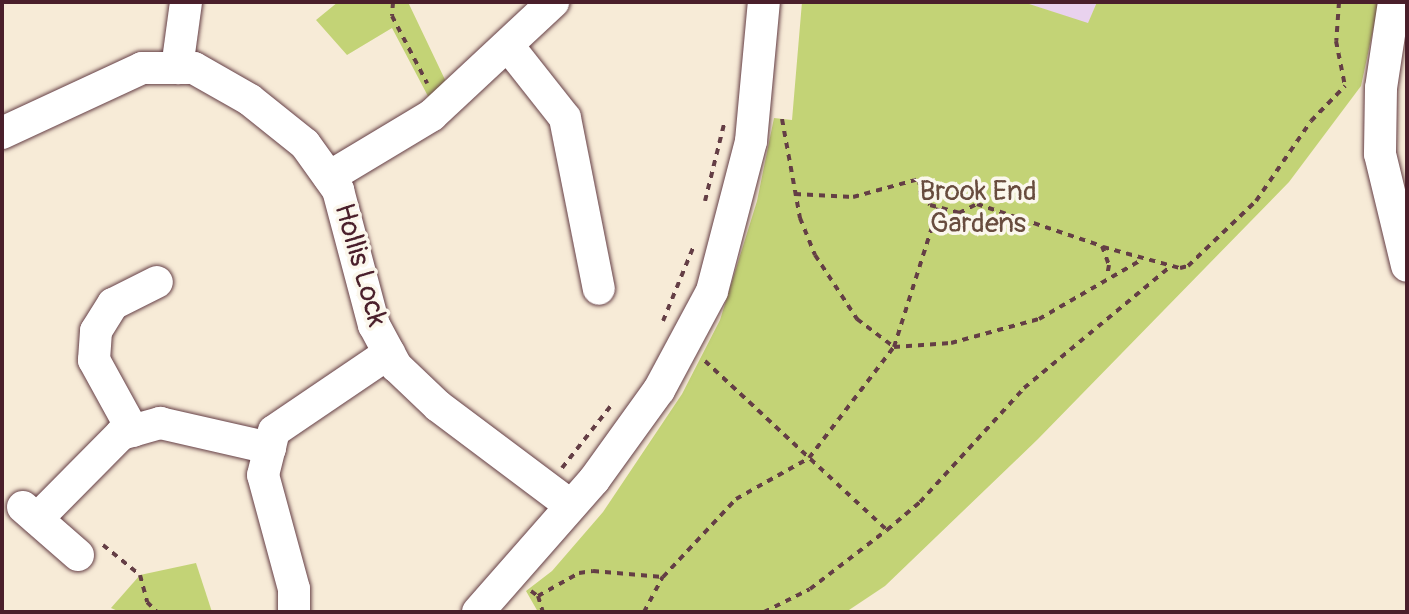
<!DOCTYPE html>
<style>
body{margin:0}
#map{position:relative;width:1409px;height:614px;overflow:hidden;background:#f7ebd7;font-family:Pangolin,sans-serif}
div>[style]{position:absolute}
.built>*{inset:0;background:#e9d2ee}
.green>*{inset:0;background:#c3d376}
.path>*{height:4px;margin-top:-2px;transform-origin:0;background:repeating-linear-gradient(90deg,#643e45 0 6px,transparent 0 12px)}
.roads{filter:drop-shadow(0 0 2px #643e45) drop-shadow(0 0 2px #643e45)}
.minor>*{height:32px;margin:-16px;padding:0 16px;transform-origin:16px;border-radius:16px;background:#fff}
span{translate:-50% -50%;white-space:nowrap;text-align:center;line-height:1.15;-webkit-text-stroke:7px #fbf7ec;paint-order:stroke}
.park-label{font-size:28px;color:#684c3e}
.street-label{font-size:28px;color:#4a1f2b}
.frame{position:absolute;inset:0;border:4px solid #4a1f2b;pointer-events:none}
</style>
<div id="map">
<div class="built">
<i style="clip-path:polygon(1023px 2px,1097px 2px,1088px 24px)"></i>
</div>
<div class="green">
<i style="clip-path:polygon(338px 2px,408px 2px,448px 86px,430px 100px,392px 28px,347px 55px,316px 20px)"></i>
<i style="clip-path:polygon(802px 2px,1023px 2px,1088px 23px,1097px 2px,1379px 2px,1361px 86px,1289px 182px,1038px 439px,885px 586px,846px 612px,538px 612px,526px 591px,552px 571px,603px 512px,682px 394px,720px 320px,757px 201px,774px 118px,792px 120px)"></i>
<i style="clip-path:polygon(196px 563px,212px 612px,120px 612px,111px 608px,140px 575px)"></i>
</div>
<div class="path">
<i style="left:393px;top:2px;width:14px;rotate:94deg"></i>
<i style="left:392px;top:16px;width:76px;rotate:62.4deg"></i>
<i style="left:1339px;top:2px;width:39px;rotate:94deg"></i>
<i style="left:1336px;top:41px;width:46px;rotate:78.7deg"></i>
<i style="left:782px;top:119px;width:101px;rotate:79.7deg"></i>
<i style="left:800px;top:218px;width:40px;rotate:68deg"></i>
<i style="left:815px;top:255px;width:77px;rotate:56.7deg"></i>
<i style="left:857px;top:319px;width:46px;rotate:37.1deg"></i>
<i style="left:894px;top:347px;width:57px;rotate:-4deg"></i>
<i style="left:951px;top:343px;width:91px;rotate:-15.3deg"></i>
<i style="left:1039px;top:319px;width:120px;rotate:-30deg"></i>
<i style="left:795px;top:194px;width:58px;rotate:3deg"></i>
<i style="left:853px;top:197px;width:68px;rotate:-15.3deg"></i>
<i style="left:919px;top:179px;width:16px;rotate:83deg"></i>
<i style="left:921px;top:195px;width:13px;rotate:48deg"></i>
<i style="left:930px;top:205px;width:30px;rotate:15deg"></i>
<i style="left:959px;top:213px;width:20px;rotate:-27deg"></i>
<i style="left:977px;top:204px;width:132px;rotate:18.6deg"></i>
<i style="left:1102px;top:246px;width:20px;rotate:70deg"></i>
<i style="left:1109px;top:265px;width:11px;rotate:100deg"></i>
<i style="left:705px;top:201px;width:79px;rotate:-76.1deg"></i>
<i style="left:1103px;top:247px;width:80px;rotate:15.3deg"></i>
<i style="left:1180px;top:268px;width:8px;rotate:-14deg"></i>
<i style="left:1188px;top:266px;width:94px;rotate:-43.7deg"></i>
<i style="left:1256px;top:201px;width:97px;rotate:-55.5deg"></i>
<i style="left:1311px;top:121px;width:49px;rotate:-45.8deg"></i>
<i style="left:663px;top:321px;width:79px;rotate:-67.7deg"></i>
<i style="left:705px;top:361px;width:247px;rotate:42.9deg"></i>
<i style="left:562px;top:468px;width:83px;rotate:-51.9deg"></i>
<i style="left:103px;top:545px;width:48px;rotate:39deg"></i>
<i style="left:140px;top:575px;width:28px;rotate:75deg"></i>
<i style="left:147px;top:602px;width:14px;rotate:45deg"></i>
<i style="left:531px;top:591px;width:9px;rotate:36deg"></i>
<i style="left:538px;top:596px;width:47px;rotate:-29.3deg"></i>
<i style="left:579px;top:573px;width:14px;rotate:-8deg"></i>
<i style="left:593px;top:571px;width:70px;rotate:4.9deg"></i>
<i style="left:663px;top:577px;width:107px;rotate:-46.9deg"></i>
<i style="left:736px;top:499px;width:84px;rotate:-29.3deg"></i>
<i style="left:809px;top:458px;width:140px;rotate:-52.6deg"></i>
<i style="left:894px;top:347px;width:146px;rotate:-72.4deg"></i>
<i style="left:538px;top:596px;width:17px;rotate:73deg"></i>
<i style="left:644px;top:612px;width:40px;rotate:-62deg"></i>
<i style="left:764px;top:612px;width:51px;rotate:-26.6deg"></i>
<i style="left:810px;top:589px;width:97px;rotate:-37.5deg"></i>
<i style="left:887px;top:530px;width:43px;rotate:-40.3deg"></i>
<i style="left:920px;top:502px;width:154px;rotate:-47.6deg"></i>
<i style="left:1024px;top:388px;width:191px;rotate:-39.7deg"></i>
</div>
<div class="roads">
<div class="minor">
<i style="left:1394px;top:2px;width:87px;rotate:98.6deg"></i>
<i style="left:1381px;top:88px;width:66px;rotate:90.9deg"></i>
<i style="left:1380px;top:154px;width:115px;rotate:76.4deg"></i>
<i style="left:509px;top:47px;width:90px;rotate:51.7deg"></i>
<i style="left:565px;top:118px;width:174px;rotate:78.8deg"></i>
<i style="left:177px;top:68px;width:67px;rotate:-82.2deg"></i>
<i style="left:2px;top:133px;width:154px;rotate:-24.9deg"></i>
<i style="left:142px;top:68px;width:52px"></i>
<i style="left:194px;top:68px;width:64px;rotate:29.7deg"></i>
<i style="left:250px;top:100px;width:70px;rotate:38.7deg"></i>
<i style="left:305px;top:144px;width:57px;rotate:54.3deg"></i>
<i style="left:338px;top:190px;width:140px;rotate:75.1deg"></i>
<i style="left:374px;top:325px;width:47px;rotate:61.8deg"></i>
<i style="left:396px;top:366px;width:58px;rotate:43.6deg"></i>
<i style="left:438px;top:406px;width:166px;rotate:36.9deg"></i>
<i style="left:329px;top:177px;width:120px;rotate:-31deg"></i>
<i style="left:432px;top:115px;width:166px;rotate:-43deg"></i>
<i style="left:133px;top:431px;width:81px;rotate:-118.8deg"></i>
<i style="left:94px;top:360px;width:29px;rotate:-86deg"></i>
<i style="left:96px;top:331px;width:32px;rotate:-58deg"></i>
<i style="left:113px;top:304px;width:49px;rotate:-26.6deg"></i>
<i style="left:23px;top:507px;width:73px;rotate:41.1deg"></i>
<i style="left:37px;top:519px;width:120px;rotate:-45.3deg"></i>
<i style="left:121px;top:434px;width:41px;rotate:-15.8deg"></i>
<i style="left:160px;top:423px;width:113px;rotate:12.8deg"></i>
<i style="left:294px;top:612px;width:23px;rotate:-90deg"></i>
<i style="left:294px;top:589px;width:118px;rotate:-105.2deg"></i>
<i style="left:263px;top:475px;width:45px;rotate:-76deg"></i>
<i style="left:274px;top:431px;width:139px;rotate:-34.1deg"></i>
<i style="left:478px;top:612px;width:176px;rotate:-48.7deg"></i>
<i style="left:594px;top:480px;width:111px;rotate:-54.2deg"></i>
<i style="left:659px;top:390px;width:112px;rotate:-61.8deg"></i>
<i style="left:712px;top:291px;width:155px;rotate:-75.4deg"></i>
<i style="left:751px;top:141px;width:140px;rotate:-84.7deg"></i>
</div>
</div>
<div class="park-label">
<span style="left:978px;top:208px">Brook End<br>Gardens</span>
</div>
<div class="street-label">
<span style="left:360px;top:265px;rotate:74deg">Hollis Lock</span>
</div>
<div class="frame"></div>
</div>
